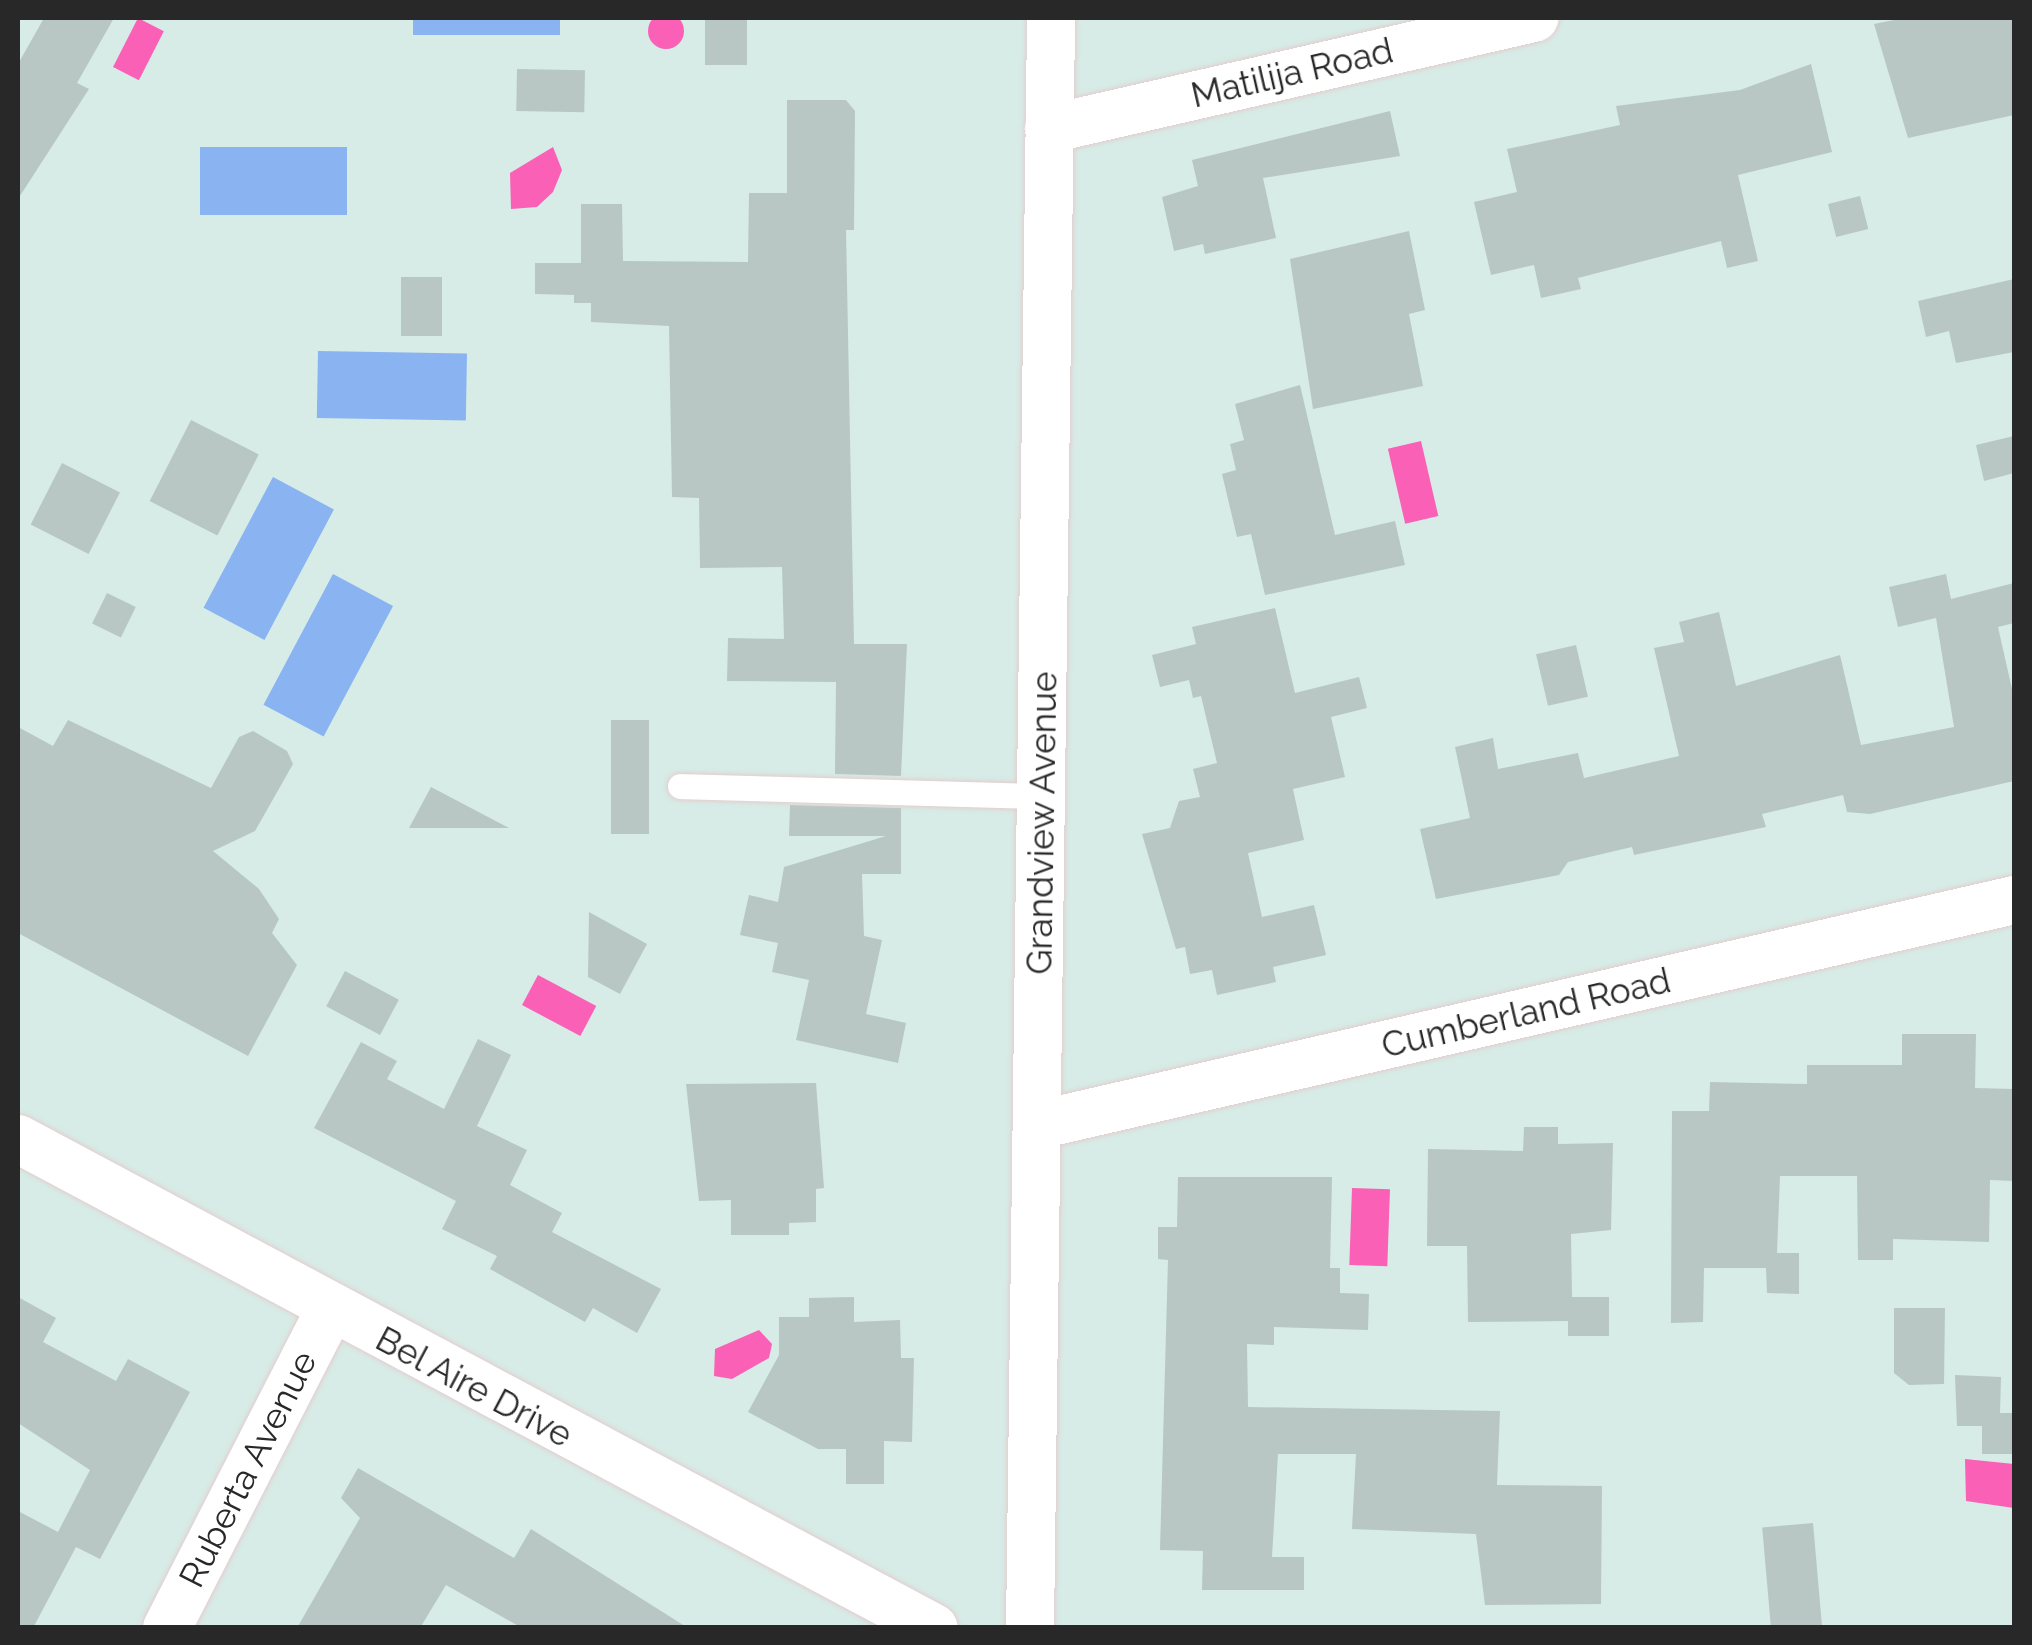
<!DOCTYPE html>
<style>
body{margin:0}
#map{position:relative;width:2032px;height:1645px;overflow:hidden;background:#d7ece7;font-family:Raleway,sans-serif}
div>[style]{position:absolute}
.pitch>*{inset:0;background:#89b3f1;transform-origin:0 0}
.water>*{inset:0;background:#f960b6;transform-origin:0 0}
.round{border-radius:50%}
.building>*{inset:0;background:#b8c7c3;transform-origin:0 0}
.roads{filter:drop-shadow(0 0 2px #e3cdcd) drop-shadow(0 0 2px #e3cdcd)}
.service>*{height:25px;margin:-12.5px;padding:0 12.5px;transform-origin:12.5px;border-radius:12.5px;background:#fff}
.minor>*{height:48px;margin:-24px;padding:0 24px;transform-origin:24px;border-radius:24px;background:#fff}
span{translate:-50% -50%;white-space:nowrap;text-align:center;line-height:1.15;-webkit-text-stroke:8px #fff;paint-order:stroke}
.street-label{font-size:35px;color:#282828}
.frame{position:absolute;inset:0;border:20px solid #282828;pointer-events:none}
</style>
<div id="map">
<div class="pitch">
<i style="left:413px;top:18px;width:147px;height:17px"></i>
<i style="left:200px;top:147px;width:147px;height:68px"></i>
<i style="left:318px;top:351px;width:149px;height:67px;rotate:1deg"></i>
<i style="left:273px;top:477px;width:69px;height:148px;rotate:28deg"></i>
<i style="left:333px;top:574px;width:68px;height:148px;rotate:28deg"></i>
</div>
<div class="water">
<i class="round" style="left:648px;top:13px;width:36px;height:36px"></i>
<i style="left:138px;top:18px;width:29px;height:55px;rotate:27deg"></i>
<i style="clip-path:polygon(553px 147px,562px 170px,553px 192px,537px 207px,511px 209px,510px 173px)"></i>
<i style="left:1421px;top:441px;width:77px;height:34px;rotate:77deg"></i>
<i style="left:538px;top:975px;width:66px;height:34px;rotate:28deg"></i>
<i style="left:1352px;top:1188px;width:38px;height:77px;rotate:2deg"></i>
<i style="clip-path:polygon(759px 1330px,772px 1344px,769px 1358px,732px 1379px,714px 1376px,715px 1349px)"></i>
<i style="clip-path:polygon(1965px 1459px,2014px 1464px,2014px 1508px,1966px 1501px)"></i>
</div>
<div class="building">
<i style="clip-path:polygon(44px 18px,114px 18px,77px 83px,89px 89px,18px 199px,18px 64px)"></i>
<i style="left:705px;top:18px;width:42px;height:47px"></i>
<i style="clip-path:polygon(1904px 18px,2014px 18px,2014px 115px,1908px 138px,1874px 24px)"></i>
<i style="clip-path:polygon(1811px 64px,1832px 152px,1738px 175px,1758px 261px,1727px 268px,1721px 241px,1578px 278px,1581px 289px,1541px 298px,1534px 265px,1491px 275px,1474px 202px,1517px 192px,1507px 149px,1620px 125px,1616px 106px,1740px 90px)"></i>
<i style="left:517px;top:69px;width:68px;height:42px;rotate:1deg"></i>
<i style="clip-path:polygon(787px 100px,846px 100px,855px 111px,854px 230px,846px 230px,854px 644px,907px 644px,901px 776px,835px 774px,836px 682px,727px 681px,728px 638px,784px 639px,782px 567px,700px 568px,699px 498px,672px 497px,669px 326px,591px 322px,591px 303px,574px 303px,574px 295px,535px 294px,535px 263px,581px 263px,581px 204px,622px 204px,623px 261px,748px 262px,749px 193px,787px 193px)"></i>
<i style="clip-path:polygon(1390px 111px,1400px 156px,1263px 178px,1276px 238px,1205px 254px,1203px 244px,1174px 251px,1162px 197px,1198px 186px,1192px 160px)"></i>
<i style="left:1860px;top:196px;width:34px;height:33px;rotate:76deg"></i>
<i style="clip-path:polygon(1409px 231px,1425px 310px,1409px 314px,1423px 386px,1313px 409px,1290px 259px)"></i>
<i style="left:401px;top:277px;width:41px;height:59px"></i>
<i style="clip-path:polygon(2014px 279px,2014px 352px,1956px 363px,1949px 331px,1926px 337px,1918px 301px)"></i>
<i style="clip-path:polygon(1300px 385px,1335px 535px,1395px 521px,1405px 565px,1265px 595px,1251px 534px,1237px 537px,1222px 474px,1236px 470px,1230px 444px,1244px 440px,1235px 404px)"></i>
<i style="left:191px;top:420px;width:76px;height:91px;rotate:27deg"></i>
<i style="clip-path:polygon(2014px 436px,2014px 473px,1984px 481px,1976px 445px)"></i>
<i style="left:62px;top:463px;width:65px;height:69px;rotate:27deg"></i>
<i style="clip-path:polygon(1946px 574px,1951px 599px,2014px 583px,2014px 623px,1998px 627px,2014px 698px,2014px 781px,1870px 814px,1847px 812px,1843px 795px,1762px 814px,1766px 827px,1634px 855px,1632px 847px,1568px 862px,1559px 875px,1436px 899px,1420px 829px,1470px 818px,1455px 747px,1493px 738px,1498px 769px,1578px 753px,1584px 778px,1679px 756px,1654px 648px,1684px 642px,1679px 622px,1719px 612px,1736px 686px,1840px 655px,1861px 745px,1954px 727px,1936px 618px,1898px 627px,1889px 587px)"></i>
<i style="left:107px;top:593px;width:32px;height:34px;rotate:26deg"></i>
<i style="clip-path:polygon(1275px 608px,1295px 693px,1359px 677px,1367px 708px,1331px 717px,1345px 777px,1293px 789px,1304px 840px,1248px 853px,1262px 917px,1314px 905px,1326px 955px,1273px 967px,1276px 982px,1217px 995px,1212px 970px,1190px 974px,1185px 947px,1176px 949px,1142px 834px,1170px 828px,1179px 801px,1200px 797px,1193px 769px,1217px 763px,1201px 696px,1193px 698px,1189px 680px,1160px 687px,1152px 655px,1196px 644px,1192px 627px)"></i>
<i style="left:1576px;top:645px;width:53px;height:41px;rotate:77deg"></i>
<i style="clip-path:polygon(68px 720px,211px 788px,239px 737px,253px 731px,287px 751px,293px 764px,255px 831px,213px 851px,259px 889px,279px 919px,272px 933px,297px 965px,248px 1056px,18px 933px,18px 727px,53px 746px)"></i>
<i style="left:611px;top:720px;width:38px;height:114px"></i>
<i style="clip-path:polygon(431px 787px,509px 828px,409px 828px)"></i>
<i style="clip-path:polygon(790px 805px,901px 808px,901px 874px,862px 874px,864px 936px,882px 940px,866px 1014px,906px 1023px,898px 1063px,796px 1040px,809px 980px,772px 972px,778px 943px,740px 935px,749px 895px,778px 902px,784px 867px,886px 836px,789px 836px)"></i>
<i style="clip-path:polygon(589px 912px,647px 944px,620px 994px,588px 977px)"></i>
<i style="left:345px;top:971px;width:61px;height:40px;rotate:28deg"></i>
<i style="clip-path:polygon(1902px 1034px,1976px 1034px,1975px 1088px,2014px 1089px,2014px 1181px,1990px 1180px,1989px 1242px,1893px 1239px,1893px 1260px,1858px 1260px,1857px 1176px,1780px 1176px,1777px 1253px,1799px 1253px,1799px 1294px,1767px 1293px,1766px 1268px,1704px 1268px,1703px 1322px,1671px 1323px,1672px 1111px,1709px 1111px,1710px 1082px,1807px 1084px,1807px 1065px,1902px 1065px)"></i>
<i style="clip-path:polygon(478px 1039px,511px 1055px,477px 1126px,527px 1150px,510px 1185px,562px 1213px,552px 1232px,661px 1289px,637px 1333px,593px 1308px,585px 1322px,490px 1269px,497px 1256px,442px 1229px,456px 1201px,314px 1128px,361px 1042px,397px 1061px,387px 1079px,444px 1109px)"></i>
<i style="clip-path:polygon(816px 1083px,824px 1188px,816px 1189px,816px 1222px,789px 1223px,789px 1235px,731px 1235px,731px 1200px,699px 1201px,686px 1084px)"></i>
<i style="clip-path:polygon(1524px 1127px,1558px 1127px,1558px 1144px,1613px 1143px,1611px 1230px,1571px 1234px,1572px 1297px,1609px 1297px,1609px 1336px,1568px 1336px,1568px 1321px,1468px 1322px,1467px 1246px,1427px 1246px,1428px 1149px,1523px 1151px)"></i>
<i style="clip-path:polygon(1178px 1177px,1332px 1177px,1330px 1268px,1340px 1268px,1340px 1293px,1369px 1294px,1368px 1330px,1274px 1327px,1274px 1345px,1247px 1344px,1248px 1407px,1500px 1411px,1497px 1485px,1602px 1486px,1601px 1604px,1485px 1605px,1476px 1534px,1352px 1529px,1356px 1454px,1278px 1454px,1272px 1557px,1304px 1557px,1304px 1590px,1202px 1590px,1203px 1551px,1160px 1550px,1168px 1260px,1158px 1259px,1158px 1227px,1177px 1227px)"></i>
<i style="clip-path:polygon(18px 1297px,56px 1318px,43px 1342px,116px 1381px,128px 1359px,190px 1392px,100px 1559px,76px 1547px,33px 1628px,18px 1628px,18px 1511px,58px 1532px,90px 1470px,18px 1423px)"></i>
<i style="clip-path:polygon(854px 1297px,854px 1322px,900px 1320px,901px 1358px,914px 1358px,912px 1442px,884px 1441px,884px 1484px,846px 1484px,846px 1449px,818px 1449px,748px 1412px,779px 1355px,779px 1317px,809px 1317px,809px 1298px)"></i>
<i style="clip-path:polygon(1894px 1308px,1945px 1308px,1944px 1384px,1909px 1385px,1894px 1373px)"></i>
<i style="clip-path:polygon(1955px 1375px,2001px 1377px,2000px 1413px,2014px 1413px,2014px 1454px,1982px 1454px,1982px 1426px,1957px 1426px)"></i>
<i style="clip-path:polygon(358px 1468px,514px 1558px,531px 1529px,688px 1628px,522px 1628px,446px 1585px,420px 1628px,297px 1628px,360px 1518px,341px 1498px)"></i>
<i style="left:1813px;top:1523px;width:105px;height:51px;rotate:85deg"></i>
</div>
<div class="roads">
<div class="service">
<i style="left:680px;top:786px;width:362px;rotate:1.6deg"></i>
</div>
<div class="minor">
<i style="left:1049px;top:129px;width:498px;rotate:-12.9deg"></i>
<i style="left:1038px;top:1125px;width:1002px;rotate:-12.98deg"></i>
<i style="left:18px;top:1139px;width:1038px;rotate:28.1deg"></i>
<i style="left:167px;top:1628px;width:356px;rotate:-62.9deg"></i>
<i style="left:1030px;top:1628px;width:1610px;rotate:-89.25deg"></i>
</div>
</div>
<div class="street-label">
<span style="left:1292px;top:73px;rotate:-13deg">Matilija Road</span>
<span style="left:1042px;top:823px;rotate:-89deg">Grandview Avenue</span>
<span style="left:1526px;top:1013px;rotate:-13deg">Cumberland Road</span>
<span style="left:474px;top:1387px;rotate:28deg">Bel Aire Drive</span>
<span style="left:248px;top:1469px;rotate:-63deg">Ruberta Avenue</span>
</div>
<div class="frame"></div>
</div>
